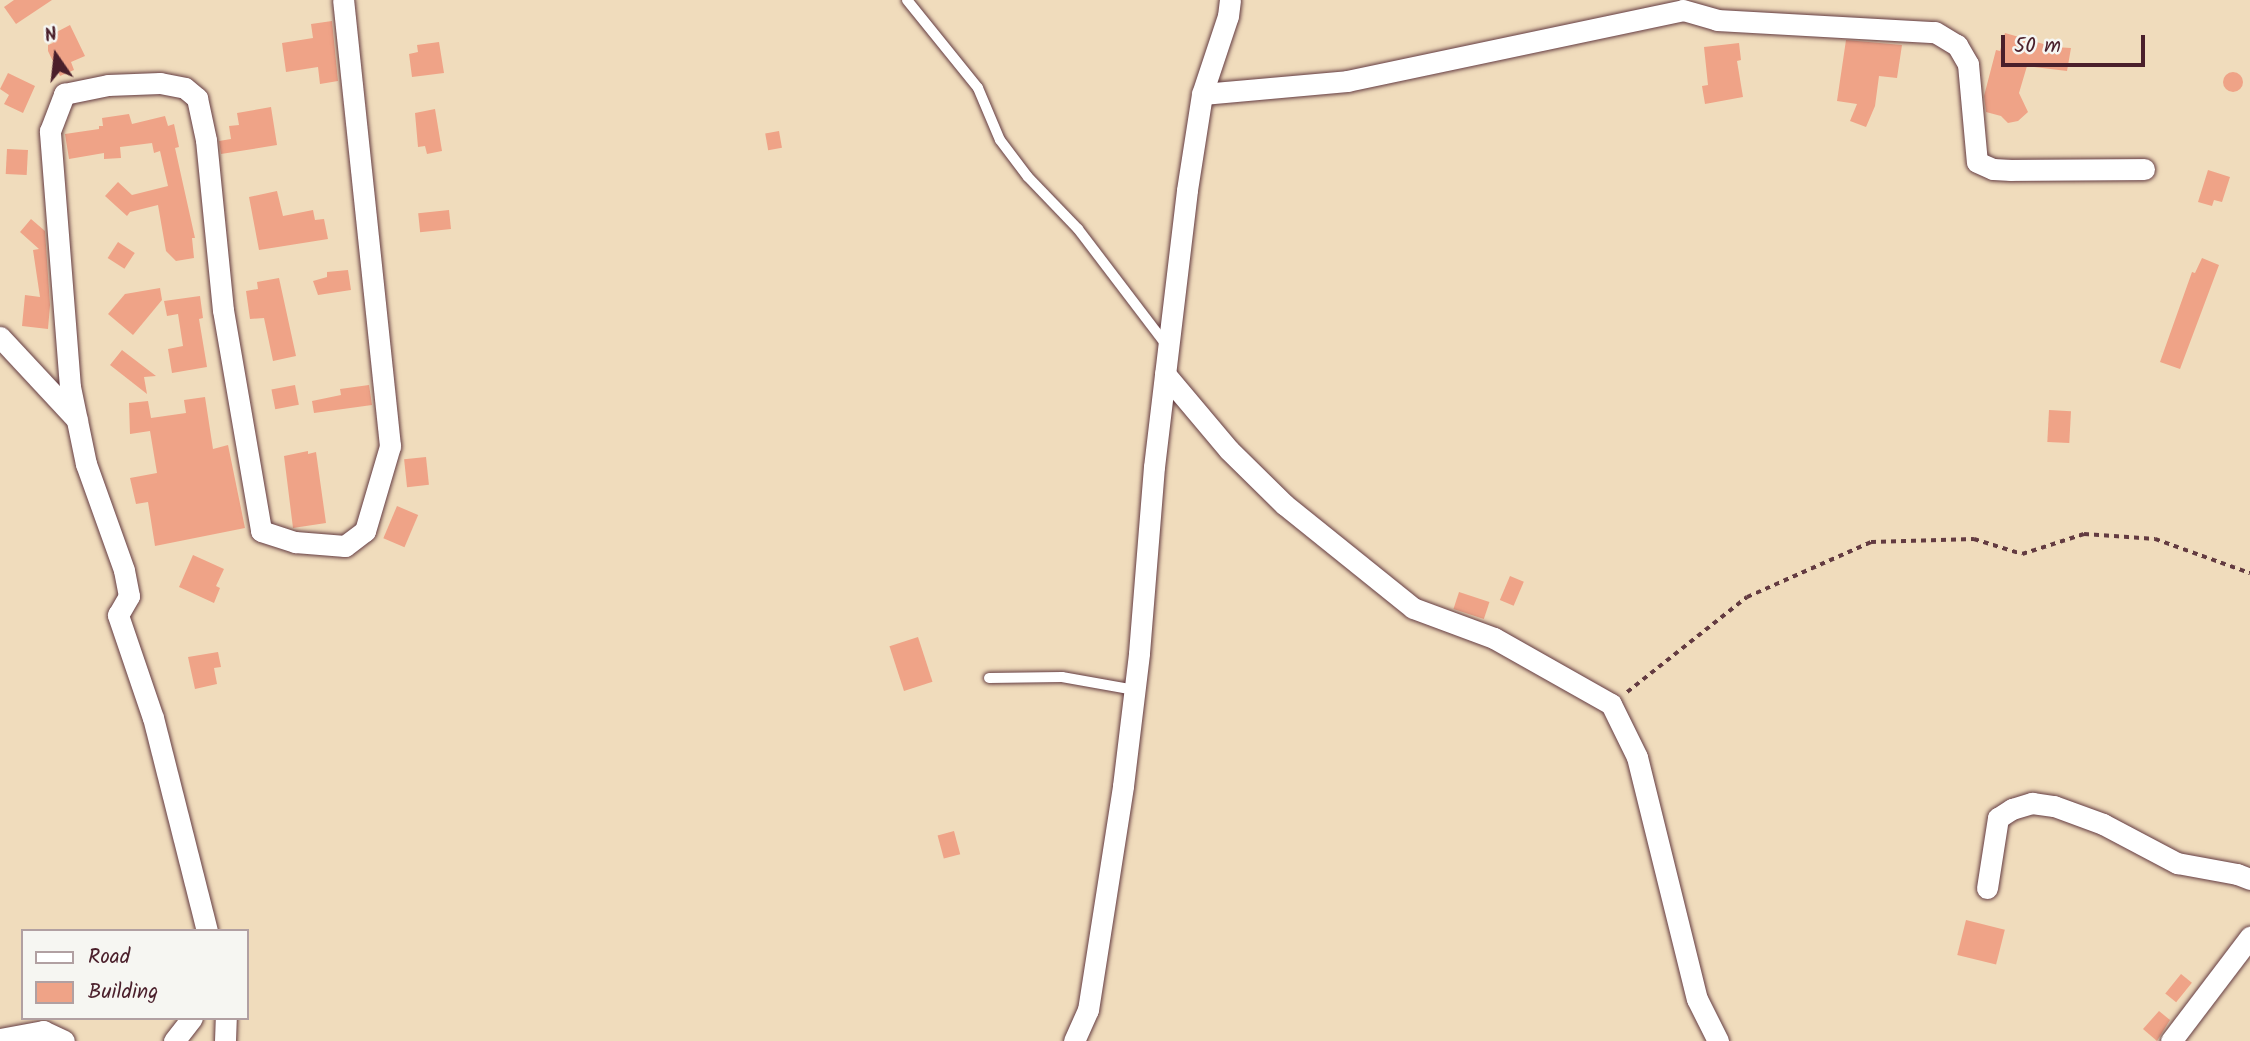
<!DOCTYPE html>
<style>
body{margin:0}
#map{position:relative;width:2250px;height:1041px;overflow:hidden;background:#f0dcbc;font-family:Kalam,sans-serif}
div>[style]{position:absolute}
.building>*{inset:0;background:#efa387;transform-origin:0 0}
.round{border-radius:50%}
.path>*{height:3.5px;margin-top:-1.75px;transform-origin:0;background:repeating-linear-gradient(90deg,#633b41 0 5px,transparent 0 10px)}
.roads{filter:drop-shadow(0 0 2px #633b41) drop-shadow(0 0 2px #633b41)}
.lane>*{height:10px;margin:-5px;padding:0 5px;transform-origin:5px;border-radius:5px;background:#fff}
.street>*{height:21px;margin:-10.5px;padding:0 10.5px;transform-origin:10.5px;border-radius:10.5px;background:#fff}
span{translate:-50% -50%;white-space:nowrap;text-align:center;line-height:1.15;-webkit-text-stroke:5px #f6f6f2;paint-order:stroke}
.legend{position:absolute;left:21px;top:929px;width:228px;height:91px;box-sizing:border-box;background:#f6f6f2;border:2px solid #b1a0a2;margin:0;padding:9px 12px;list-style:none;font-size:21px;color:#4a1f2b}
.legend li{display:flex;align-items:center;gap:14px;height:35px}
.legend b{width:35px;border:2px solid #b1a0a2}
.north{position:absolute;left:21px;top:21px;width:70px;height:70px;-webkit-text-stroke:5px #f6f6f2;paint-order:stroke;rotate:346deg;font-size:19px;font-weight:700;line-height:28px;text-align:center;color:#4a1f2b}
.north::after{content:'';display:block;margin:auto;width:24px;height:32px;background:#4a1f2b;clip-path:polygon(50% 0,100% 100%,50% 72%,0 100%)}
.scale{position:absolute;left:2001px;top:35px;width:144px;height:32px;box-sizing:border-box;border:4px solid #4a1f2b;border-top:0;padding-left:9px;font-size:21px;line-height:24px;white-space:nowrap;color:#4a1f2b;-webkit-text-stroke:5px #f6f6f2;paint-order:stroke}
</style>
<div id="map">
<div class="building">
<i style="clip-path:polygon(14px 0,52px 0,16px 24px,4px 7px)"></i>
<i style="clip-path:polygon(332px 21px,338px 81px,320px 84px,318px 67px,286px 72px,282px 43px,313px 38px,311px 24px)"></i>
<i style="clip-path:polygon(70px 25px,85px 56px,71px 62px,74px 70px,60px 76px,48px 51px,48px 45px,53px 43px,49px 36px)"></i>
<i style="clip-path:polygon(2005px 33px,2054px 47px,2071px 48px,2067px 71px,2027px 66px,2019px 93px,2028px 112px,2018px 121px,2008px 123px,2001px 116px,1986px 112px,1984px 96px,1996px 50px,2000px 51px)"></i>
<i style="clip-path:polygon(1846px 40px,1902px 45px,1897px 78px,1879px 76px,1875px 106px,1866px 127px,1850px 121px,1857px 104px,1837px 101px)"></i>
<i style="clip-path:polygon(439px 42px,444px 73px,412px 77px,409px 54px,418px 52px,417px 45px)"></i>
<i style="clip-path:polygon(1739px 43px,1741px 60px,1737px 61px,1743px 97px,1705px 104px,1702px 86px,1708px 85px,1704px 47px)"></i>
<i class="round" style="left:2223px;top:72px;width:20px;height:20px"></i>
<i style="clip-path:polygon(8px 73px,35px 86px,23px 113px,4px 104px,9px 95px,0 89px)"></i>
<i style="clip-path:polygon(271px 107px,277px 145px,221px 154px,219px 141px,231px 139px,229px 126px,239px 125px,237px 113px)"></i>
<i style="clip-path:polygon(435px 109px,442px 151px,427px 154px,425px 146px,418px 147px,415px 113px)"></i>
<i style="clip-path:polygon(129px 114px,132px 124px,165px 116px,168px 126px,174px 124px,179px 147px,175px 148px,195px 238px,192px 238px,194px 258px,176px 261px,166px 251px,158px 205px,130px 212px,127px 216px,105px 196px,118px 182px,132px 195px,168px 186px,160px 151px,154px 153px,152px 143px,120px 147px,121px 158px,104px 159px,104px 153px,69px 159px,65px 134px,99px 129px,99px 126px,103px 126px,102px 118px)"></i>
<i style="left:779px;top:131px;width:17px;height:14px;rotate:80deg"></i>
<i style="left:7px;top:149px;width:21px;height:25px;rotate:3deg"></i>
<i style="clip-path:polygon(2208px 170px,2230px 177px,2222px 202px,2214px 200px,2212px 206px,2198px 202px)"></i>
<i style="clip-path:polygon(277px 191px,283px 216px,313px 210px,315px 220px,324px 219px,328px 239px,259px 250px,249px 197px)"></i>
<i style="left:449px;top:210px;width:19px;height:31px;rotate:84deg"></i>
<i style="clip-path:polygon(31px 219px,45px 231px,50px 305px,48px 329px,22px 326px,25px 295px,40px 297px,33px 250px,39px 249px,20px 232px)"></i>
<i style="left:118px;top:242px;width:20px;height:19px;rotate:33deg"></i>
<i style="clip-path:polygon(2202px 258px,2219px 265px,2180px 369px,2160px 362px,2192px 272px,2195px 273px)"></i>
<i style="clip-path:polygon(348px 270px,351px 290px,318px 295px,313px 281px,327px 277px,327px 272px)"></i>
<i style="clip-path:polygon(279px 278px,296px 356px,273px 361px,264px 318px,250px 319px,246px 291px,258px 289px,257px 282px)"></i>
<i style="clip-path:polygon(160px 288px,162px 300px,133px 335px,108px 314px,125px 294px)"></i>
<i style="clip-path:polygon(200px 296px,203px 318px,199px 319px,207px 367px,172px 373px,168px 349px,183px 346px,178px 314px,167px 316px,164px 301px)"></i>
<i style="clip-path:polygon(122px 350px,156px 376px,144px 377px,147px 394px,110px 365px)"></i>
<i style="left:295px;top:385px;width:20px;height:24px;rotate:79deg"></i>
<i style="clip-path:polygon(369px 385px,372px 405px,314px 413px,312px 401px,341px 395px,340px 389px)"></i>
<i style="clip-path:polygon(205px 397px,213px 449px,228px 445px,245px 528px,155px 546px,148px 502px,136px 504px,130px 478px,157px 473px,150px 431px,130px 434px,129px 403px,148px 401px,151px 418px,186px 413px,184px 400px)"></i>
<i style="left:2049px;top:410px;width:22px;height:32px;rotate:3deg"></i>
<i style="clip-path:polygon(308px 451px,308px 454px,316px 452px,326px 523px,293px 528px,284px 456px)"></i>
<i style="left:426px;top:457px;width:28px;height:22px;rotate:84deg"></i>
<i style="left:397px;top:506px;width:23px;height:35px;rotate:23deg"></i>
<i style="clip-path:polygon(193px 555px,224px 569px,216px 586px,220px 588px,214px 603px,179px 587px)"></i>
<i style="left:1510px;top:576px;width:15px;height:26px;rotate:23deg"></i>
<i style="left:1459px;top:592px;width:32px;height:18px;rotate:18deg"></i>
<i style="left:918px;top:637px;width:47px;height:30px;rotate:72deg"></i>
<i style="clip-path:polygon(218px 652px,221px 667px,214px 668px,217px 684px,195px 689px,188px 657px)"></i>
<i style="left:954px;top:831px;width:24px;height:17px;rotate:75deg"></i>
<i style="left:1966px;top:920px;width:40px;height:36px;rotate:14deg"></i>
<i style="left:2181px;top:974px;width:14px;height:25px;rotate:39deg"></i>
<i style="clip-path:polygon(2159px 1011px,2170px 1020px,2157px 1041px,2143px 1029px)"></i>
</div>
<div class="path">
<i style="left:1627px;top:692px;width:153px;rotate:-38.4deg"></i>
<i style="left:1747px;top:597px;width:136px;rotate:-23.9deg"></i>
<i style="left:1871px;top:542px;width:103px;rotate:-1.7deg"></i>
<i style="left:1974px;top:539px;width:50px;rotate:17.4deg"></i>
<i style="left:2022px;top:554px;width:65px;rotate:-17.9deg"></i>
<i style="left:2084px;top:534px;width:30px;rotate:4deg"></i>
<i style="left:2114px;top:536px;width:41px;rotate:4.2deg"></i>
<i style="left:2155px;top:539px;width:101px;rotate:19.7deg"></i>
</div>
<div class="roads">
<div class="lane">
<i style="left:907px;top:0;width:113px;rotate:51.1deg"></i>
<i style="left:978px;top:88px;width:56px;rotate:67.1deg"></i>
<i style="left:1000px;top:140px;width:46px;rotate:52.9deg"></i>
<i style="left:1028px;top:177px;width:72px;rotate:46.1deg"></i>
<i style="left:1078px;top:229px;width:147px;rotate:52.7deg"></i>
<i style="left:989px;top:678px;width:73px;rotate:-0.8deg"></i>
<i style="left:1062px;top:677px;width:74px;rotate:10.1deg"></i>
</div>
<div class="street">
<i style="left:1202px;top:94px;width:146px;rotate:-5.1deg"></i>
<i style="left:1347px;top:81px;width:343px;rotate:-11.9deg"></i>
<i style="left:1683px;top:10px;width:35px;rotate:16deg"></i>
<i style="left:1717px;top:20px;width:218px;rotate:3.2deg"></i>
<i style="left:1935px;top:32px;width:26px;rotate:31deg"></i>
<i style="left:1957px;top:45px;width:22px;rotate:60deg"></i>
<i style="left:1968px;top:64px;width:98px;rotate:84.8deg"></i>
<i style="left:1977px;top:162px;width:17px;rotate:24deg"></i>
<i style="left:1993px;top:169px;width:18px;rotate:3deg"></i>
<i style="left:2011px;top:170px;width:133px;rotate:-0.4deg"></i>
<i style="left:0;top:337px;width:113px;rotate:47.1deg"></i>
<i style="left:1165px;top:374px;width:99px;rotate:49.9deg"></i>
<i style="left:1229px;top:450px;width:78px;rotate:44.5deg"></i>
<i style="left:1285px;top:505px;width:164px;rotate:38.8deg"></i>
<i style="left:1413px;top:608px;width:86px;rotate:20.3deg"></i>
<i style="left:1494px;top:638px;width:134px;rotate:29.4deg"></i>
<i style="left:1611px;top:704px;width:59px;rotate:63.9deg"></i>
<i style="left:1637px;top:757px;width:249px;rotate:76.1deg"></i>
<i style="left:1697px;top:999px;width:47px;rotate:63.4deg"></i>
<i style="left:1987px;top:888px;width:71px;rotate:-81.1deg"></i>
<i style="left:1998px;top:818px;width:17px;rotate:-33deg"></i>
<i style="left:2012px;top:809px;width:21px;rotate:-17deg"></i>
<i style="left:2032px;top:803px;width:22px;rotate:8deg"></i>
<i style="left:2054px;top:806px;width:52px;rotate:20.2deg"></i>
<i style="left:2103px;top:824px;width:84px;rotate:27.8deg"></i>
<i style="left:2177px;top:863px;width:61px;rotate:10.4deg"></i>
<i style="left:2237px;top:874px;width:14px;rotate:21deg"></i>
<i style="left:207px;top:931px;width:220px;rotate:-104.2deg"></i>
<i style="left:153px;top:718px;width:109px;rotate:-108.8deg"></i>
<i style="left:118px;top:615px;width:22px;rotate:-60deg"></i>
<i style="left:129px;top:596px;width:26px;rotate:-101deg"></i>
<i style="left:124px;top:570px;width:113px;rotate:-109.7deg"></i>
<i style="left:86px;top:464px;width:79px;rotate:-101.7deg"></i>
<i style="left:70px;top:387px;width:257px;rotate:-94.5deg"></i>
<i style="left:50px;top:131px;width:40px;rotate:-69deg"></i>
<i style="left:64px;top:94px;width:45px;rotate:-11.6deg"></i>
<i style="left:108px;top:85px;width:52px;rotate:-2.2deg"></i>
<i style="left:160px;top:83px;width:25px;rotate:11deg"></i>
<i style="left:185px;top:88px;width:16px;rotate:40deg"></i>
<i style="left:197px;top:98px;width:43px;rotate:77.9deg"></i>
<i style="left:206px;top:140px;width:171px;rotate:84.3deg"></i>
<i style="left:223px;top:310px;width:224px;rotate:80.2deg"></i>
<i style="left:261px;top:531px;width:36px;rotate:18deg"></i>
<i style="left:295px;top:542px;width:50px;rotate:4.6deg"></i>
<i style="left:345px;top:546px;width:25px;rotate:-37deg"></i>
<i style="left:365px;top:531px;width:89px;rotate:-73.6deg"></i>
<i style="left:390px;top:446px;width:448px;rotate:-96deg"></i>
<i style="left:0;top:1039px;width:44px;rotate:-10.5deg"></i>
<i style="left:43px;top:1031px;width:23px;rotate:25deg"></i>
<i style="left:174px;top:1041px;width:29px;rotate:-52deg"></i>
<i style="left:225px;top:1041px;width:23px;rotate:-88deg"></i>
<i style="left:1074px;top:1041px;width:34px;rotate:-66deg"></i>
<i style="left:1088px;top:1010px;width:227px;rotate:-81.1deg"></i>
<i style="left:1123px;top:786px;width:134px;rotate:-83.1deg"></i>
<i style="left:1139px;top:653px;width:187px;rotate:-85.4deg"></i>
<i style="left:1154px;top:467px;width:279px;rotate:-83.2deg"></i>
<i style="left:1187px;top:190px;width:97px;rotate:-81.1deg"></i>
<i style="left:1202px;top:94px;width:82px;rotate:-71.6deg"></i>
<i style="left:1228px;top:16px;width:16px;rotate:-83deg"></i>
<i style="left:2171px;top:1041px;width:131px;rotate:-52.8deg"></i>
</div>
</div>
<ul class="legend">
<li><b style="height:9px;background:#fff"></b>Road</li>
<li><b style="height:19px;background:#efa387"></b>Building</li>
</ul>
<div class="north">N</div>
<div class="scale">50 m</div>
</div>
